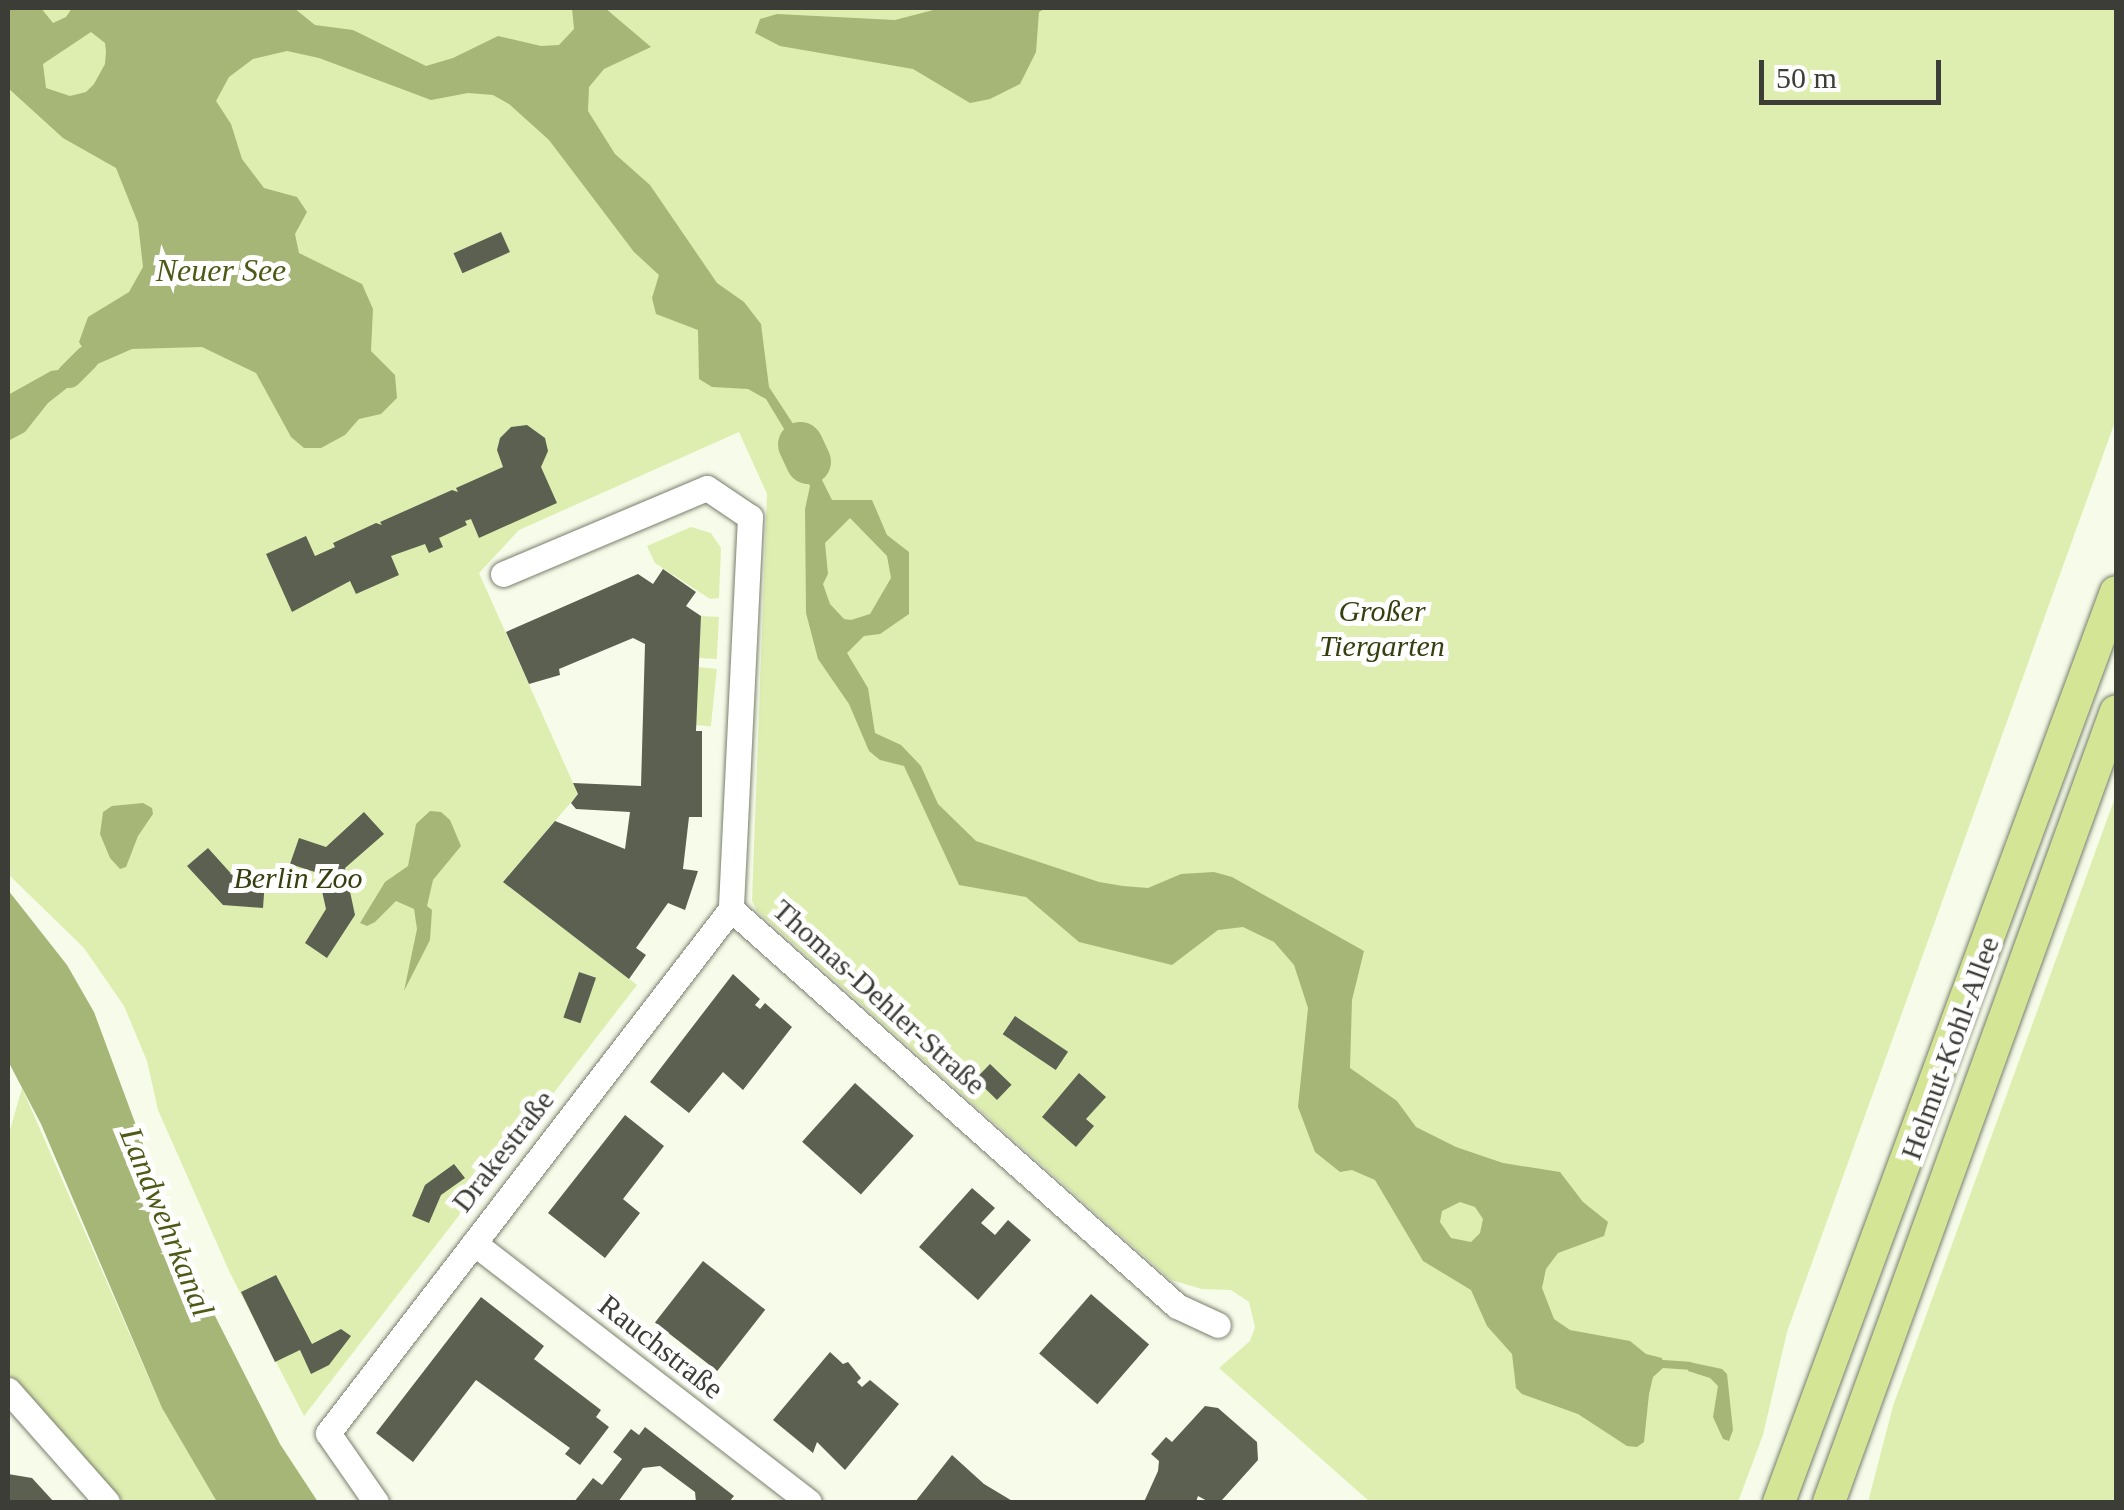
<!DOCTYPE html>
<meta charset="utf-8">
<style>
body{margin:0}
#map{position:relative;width:2124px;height:1510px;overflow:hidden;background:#f6fce9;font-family:"Times New Roman",serif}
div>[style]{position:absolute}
.green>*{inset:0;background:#deeeb0;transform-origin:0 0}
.water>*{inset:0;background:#a6b677}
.stream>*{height:8px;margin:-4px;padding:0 4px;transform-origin:4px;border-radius:4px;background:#a6b677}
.canal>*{height:25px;margin:-12.5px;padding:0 12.5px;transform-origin:12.5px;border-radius:12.5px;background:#a6b677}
.river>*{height:45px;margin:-22.5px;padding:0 22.5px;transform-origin:22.5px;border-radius:22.5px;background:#a6b677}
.building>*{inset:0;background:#5b6050;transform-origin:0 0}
.roads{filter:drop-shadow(0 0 2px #797e6d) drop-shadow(0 0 2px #797e6d)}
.minor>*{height:25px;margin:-12.5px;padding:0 12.5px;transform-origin:12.5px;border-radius:12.5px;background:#fff}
.major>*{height:32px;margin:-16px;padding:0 16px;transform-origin:16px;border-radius:16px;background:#d4e595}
span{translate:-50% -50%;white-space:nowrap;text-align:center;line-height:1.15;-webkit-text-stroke:10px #fff;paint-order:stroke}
.park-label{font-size:30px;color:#353f10;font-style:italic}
.street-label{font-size:30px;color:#3b3d36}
.water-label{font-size:32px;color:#4c5a15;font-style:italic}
.frame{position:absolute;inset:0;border:10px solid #3b3d36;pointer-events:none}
.scale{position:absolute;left:1759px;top:60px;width:182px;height:45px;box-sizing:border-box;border:5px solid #3b3d36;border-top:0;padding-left:12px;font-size:30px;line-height:35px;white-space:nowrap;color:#3b3d36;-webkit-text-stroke:8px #fff;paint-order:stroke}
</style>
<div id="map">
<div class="green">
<i style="clip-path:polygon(8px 8px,2116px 8px,2116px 419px,1787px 1332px,1763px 1435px,1738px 1502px,1370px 1502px,1219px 1368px,1250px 1341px,1255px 1327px,1249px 1302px,1231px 1290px,1202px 1289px,1171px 1280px,757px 911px,752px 901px,767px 494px,739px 432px,519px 530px,479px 573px,578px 794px,503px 882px,637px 985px,304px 1416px,230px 1273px,158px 1110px,147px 1061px,124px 1006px,84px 948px,8px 874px)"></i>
<i style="clip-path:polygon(691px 527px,711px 533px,721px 548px,719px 598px,710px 599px,655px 563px,647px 546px)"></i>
<i style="left:701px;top:616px;width:18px;height:42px;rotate:3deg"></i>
<i style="left:699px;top:667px;width:18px;height:58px;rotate:6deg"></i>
<i style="clip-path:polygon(2116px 795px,2116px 1502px,1868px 1502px,1893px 1406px)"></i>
<i style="clip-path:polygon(22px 1088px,162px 1408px,217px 1502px,124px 1502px,8px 1374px,8px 1137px)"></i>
</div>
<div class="water">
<i style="clip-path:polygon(evenodd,8px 8px,41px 8px,53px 23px,66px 17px,72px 8px,294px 8px,315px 25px,353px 30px,426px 66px,453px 58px,498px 36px,541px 46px,559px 45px,574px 29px,572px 8px,605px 8px,651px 47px,604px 69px,589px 87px,588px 111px,615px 154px,650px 185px,717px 283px,744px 302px,761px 324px,769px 387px,805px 442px,795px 447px,766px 399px,748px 389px,712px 387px,699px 379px,698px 330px,656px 314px,652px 298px,659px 275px,634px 252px,549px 140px,509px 104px,493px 95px,468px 93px,431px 100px,319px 58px,287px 51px,253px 59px,229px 77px,216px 101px,231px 124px,242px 159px,264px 188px,297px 197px,307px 212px,295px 234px,299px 253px,362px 284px,373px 309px,371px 351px,395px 375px,397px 398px,381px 414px,359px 419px,345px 435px,321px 448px,304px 448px,291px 437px,256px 373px,202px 347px,132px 349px,93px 366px,79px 342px,88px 317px,129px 292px,143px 267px,138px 223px,116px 168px,63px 138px,8px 88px,8px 8px,91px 32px,105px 43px,106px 51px,105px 64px,94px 84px,86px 92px,70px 96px,46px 88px,43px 64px,91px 32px)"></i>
<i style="clip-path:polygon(941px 8px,1046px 8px,1039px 12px,1036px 52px,1020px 84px,990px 99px,970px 103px,913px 69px,780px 46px,755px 33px,760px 19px,777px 14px,895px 20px)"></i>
<i style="clip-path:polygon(64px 369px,71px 381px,67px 388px,48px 403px,25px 432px,8px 441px,8px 395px,51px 371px)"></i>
<i style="clip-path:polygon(evenodd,812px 460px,832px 500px,872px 500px,887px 535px,909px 552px,909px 614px,880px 634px,864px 636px,847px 653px,868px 688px,875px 733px,901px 745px,921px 766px,938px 804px,976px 841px,1099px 882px,1123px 886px,1148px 888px,1181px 874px,1214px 872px,1232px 877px,1364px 951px,1352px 1000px,1350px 1068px,1397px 1101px,1416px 1127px,1456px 1147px,1503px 1163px,1560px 1172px,1583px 1202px,1608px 1222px,1604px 1236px,1558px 1253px,1546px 1269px,1542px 1288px,1554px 1319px,1570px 1330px,1630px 1341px,1646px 1354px,1662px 1358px,1663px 1368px,1653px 1377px,1649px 1394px,1644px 1442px,1637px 1447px,1627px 1446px,1578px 1414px,1522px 1394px,1516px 1388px,1512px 1354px,1487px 1326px,1471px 1290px,1423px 1261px,1375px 1180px,1352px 1170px,1340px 1172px,1315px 1152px,1298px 1107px,1308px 1008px,1294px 965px,1274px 942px,1243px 927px,1218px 930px,1172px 965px,1079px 942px,1026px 897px,959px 885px,904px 766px,880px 760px,869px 751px,849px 704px,818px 659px,806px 613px,805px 509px,810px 486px,802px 464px,812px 460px,850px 518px,887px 556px,891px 578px,870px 614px,851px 620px,844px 619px,830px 604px,823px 584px,828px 574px,825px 543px,850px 518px,812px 460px,1460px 1202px,1475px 1207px,1483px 1219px,1480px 1233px,1471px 1242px,1451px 1238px,1440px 1222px,1442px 1211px,1460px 1202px)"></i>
<i style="clip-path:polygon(143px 803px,152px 808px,153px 814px,138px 836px,126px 867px,120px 869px,110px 858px,100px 834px,103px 812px,112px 806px)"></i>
<i style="clip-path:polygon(430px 811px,441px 812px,450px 820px,461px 846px,433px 880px,427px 906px,432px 910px,430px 940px,404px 991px,417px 929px,414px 909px,396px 901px,375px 922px,367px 926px,360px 923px,385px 882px,408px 866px,416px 824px)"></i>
<i style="clip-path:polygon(8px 890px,67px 965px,94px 1012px,157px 1182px,211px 1308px,280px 1444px,318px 1502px,217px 1502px,162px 1408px,41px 1124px,8px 1061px)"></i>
<i style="clip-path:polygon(1689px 1362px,1722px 1369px,1727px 1374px,1733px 1430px,1729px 1441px,1723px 1439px,1713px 1417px,1718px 1386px,1710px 1378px,1688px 1371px)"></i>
</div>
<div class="stream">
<i style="left:1663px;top:1364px;width:26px;rotate:4deg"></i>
</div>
<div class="canal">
<i style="left:69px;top:375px;width:24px;rotate:-45deg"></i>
</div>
<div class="river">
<i style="left:800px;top:444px;width:19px;rotate:65deg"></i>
</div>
<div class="building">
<i style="left:501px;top:232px;width:22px;height:52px;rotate:66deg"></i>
<i style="clip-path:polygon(527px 425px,545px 438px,548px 451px,541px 467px,557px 503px,479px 538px,471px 519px,465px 521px,467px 525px,439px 538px,443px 547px,429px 553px,425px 544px,391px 556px,399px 575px,356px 594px,350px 581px,292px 612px,266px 554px,306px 536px,315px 556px,335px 547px,333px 543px,376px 523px,382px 525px,380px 522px,452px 490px,458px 492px,456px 488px,503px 467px,497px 450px,500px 438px,511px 427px)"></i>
<i style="clip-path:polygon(663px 569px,696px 592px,686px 606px,701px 616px,696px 731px,702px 731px,702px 817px,689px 817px,683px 869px,698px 871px,685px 910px,668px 903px,636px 948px,646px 955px,629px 979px,503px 882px,555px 821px,625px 849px,630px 812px,576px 809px,571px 803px,578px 794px,573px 783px,641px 786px,645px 644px,633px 638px,559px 669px,560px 675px,529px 684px,506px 632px,638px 574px,653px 584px)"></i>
<i style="clip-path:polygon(364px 812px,384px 834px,345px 868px,355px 915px,327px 958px,305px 943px,326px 909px,318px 873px,290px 864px,299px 838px,326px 847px)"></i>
<i style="clip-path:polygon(208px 848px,235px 878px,265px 880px,263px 908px,223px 905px,187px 866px)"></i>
<i style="left:579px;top:972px;width:18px;height:48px;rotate:19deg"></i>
<i style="clip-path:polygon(733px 974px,760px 999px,755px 1005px,760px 1009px,765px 1003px,792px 1027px,743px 1090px,723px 1072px,689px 1113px,650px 1082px)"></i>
<i style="left:1015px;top:1016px;width:64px;height:22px;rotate:34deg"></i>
<i style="left:990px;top:1064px;width:30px;height:21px;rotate:44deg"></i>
<i style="clip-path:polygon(1079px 1073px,1106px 1097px,1086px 1119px,1094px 1126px,1076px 1147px,1042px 1117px)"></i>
<i style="left:855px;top:1083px;width:79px;height:79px;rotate:42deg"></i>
<i style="clip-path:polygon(625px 1115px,664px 1146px,623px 1199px,640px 1213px,605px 1258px,548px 1213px)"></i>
<i style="clip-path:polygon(454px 1164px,465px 1178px,441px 1195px,429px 1223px,412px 1216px,425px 1185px)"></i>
<i style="clip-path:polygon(972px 1188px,995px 1208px,981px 1223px,995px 1235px,1008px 1220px,1031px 1240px,978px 1300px,919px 1247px)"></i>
<i style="left:703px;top:1261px;width:79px;height:78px;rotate:38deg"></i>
<i style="clip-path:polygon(276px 1275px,312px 1344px,341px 1329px,351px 1336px,329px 1365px,311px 1374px,300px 1350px,275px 1362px,241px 1292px)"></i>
<i style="left:1091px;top:1294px;width:77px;height:79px;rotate:41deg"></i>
<i style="clip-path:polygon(481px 1297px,544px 1346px,534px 1359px,601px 1410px,596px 1417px,609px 1427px,580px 1465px,565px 1454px,570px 1448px,476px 1380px,413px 1462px,376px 1433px)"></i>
<i style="clip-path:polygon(830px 1352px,843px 1364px,848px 1362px,861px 1378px,857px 1382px,862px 1387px,870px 1380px,899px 1404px,845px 1470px,817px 1442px,813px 1453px,773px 1420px)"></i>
<i style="clip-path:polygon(1205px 1406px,1218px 1408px,1257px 1442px,1258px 1460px,1222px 1500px,1209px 1502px,1198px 1496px,1196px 1502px,1144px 1502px,1158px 1471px,1159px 1461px,1151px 1454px,1166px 1437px,1172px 1442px)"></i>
<i style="clip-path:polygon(645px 1427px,734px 1496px,729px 1502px,696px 1502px,695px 1492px,660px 1466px,643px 1468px,618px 1502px,574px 1502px,593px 1478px,602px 1485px,622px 1459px,613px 1452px,631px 1429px,639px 1435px)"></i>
<i style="clip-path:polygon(952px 1455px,984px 1484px,1014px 1502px,915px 1502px)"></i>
<i style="clip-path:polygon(8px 1474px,32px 1478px,54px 1502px,8px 1502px)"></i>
</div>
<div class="roads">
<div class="minor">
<i style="left:503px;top:574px;width:221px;rotate:-22.9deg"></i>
<i style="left:707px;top:488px;width:52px;rotate:34deg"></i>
<i style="left:750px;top:517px;width:392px;rotate:92.8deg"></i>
<i style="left:731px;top:909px;width:597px;rotate:41.67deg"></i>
<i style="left:1177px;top:1306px;width:45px;rotate:24.9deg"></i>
<i style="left:474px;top:1243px;width:423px;rotate:37.7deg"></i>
<i style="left:8px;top:1390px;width:149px;rotate:48.5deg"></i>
<i style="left:376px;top:1502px;width:84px;rotate:-124.8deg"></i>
<i style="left:328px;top:1433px;width:661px;rotate:-52.44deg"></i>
</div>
<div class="major">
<i style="left:1779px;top:1502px;width:970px;rotate:-69.68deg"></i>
<i style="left:1829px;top:1502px;width:841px;rotate:-70.06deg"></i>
</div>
</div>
<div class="park-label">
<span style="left:1382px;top:628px">Großer<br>Tiergarten</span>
<span style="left:298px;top:878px">Berlin Zoo</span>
</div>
<div class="street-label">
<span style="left:879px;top:997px;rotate:42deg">Thomas-Dehler-Straße</span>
<span style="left:1950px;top:1048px;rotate:-70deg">Helmut-Kohl-Allee</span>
<span style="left:503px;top:1151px;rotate:-52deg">Drakestraße</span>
<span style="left:661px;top:1347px;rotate:38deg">Rauchstraße</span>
</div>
<div class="water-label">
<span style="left:221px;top:270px">Neuer See</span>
<span style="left:167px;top:1222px;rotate:68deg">Landwehrkanal</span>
</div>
<div class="frame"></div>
<div class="scale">50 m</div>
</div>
